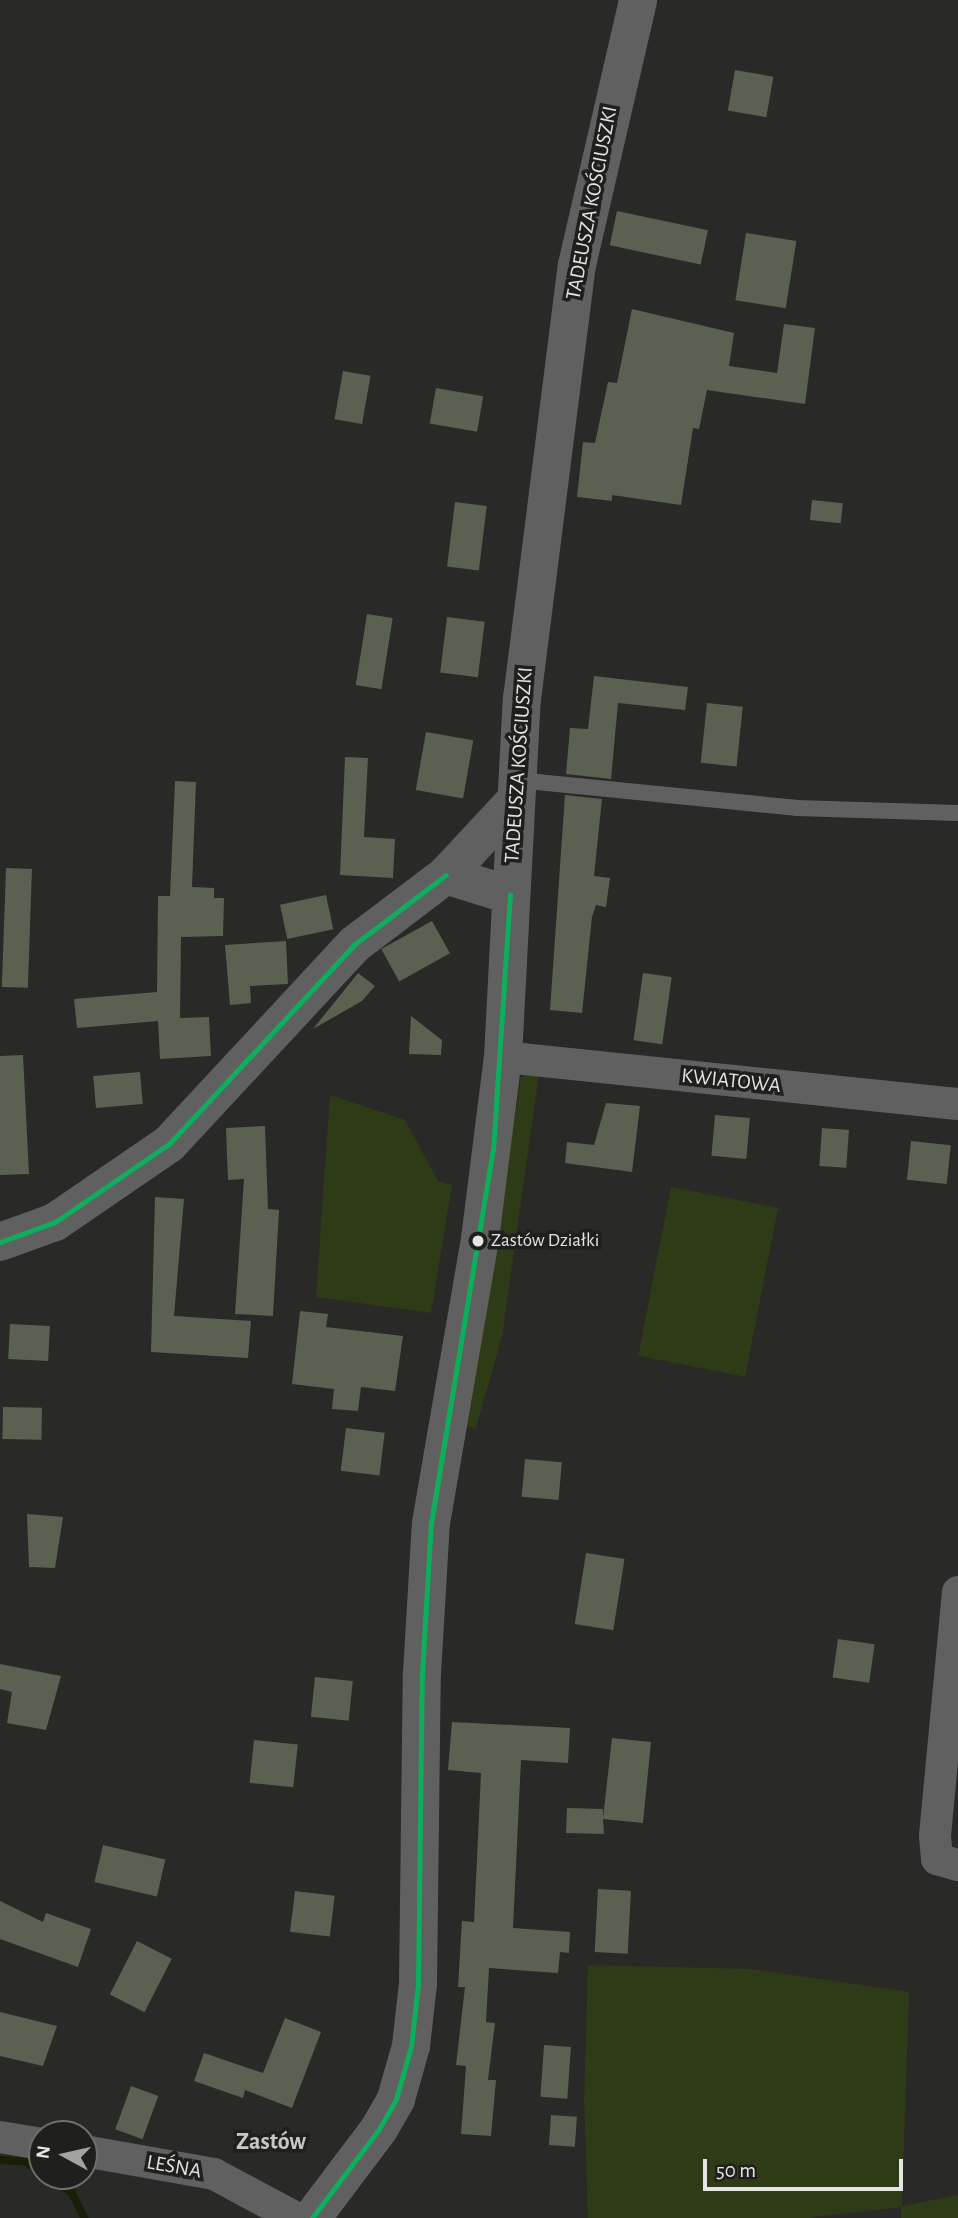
<!DOCTYPE html>
<meta charset="utf-8">
<style>
body{margin:0}
#map{position:relative;width:958px;height:2218px;overflow:hidden;background:#292928;font-family:"Alegreya Sans",sans-serif}
div>[style]{position:absolute}
.green>*{inset:0;background:#2d3b16;transform-origin:0 0}
.stream>*{height:8px;margin:-4px;padding:0 4px;transform-origin:4px;border-radius:4px;background:#172007}
.building>*{inset:0;background:#5a6150;transform-origin:0 0}
.service>*{height:16px;margin:-8px;padding:0 8px;transform-origin:8px;border-radius:8px;background:#606060}
.minor>*{height:32px;margin:-16px;padding:0 16px;transform-origin:16px;border-radius:16px;background:#606060}
.tertiary>*{height:38px;margin:-19px;padding:0 19px;transform-origin:19px;border-radius:19px;background:#606060}
.bus-1>*{height:5px;margin:-2.5px;padding:0 2.5px;transform-origin:2.5px;border-radius:2.5px;background:#0daf5c}
.dots>*{width:19px;height:19px;translate:-50% -50%;box-sizing:border-box;border:4px solid #1f201d;border-radius:50%}
span{translate:-50% -50%;white-space:nowrap;text-align:center;line-height:1.15;-webkit-text-stroke:7px #1f201d;paint-order:stroke}
.bus-label{font-size:19px;color:#e5e6e3}
.left{translate:0 -50%;text-align:left}
.street-label{font-size:21px;color:#e5e6e3}
.quarter-label{font-size:24px;color:#c6c8c4;font-weight:700}
.north{position:absolute;left:28px;top:2120px;width:70px;height:70px;box-sizing:border-box;background:#1f201d;border:2px solid #6e6f6c;border-radius:50%;rotate:278deg;font-size:19px;font-weight:700;line-height:28px;text-align:center;color:#e5e6e3}
.north::after{content:'';display:block;margin:auto;width:24px;height:32px;background:#a3a4a2;clip-path:polygon(50% 0,100% 100%,50% 72%,0 100%)}
.scale{position:absolute;left:703px;top:2159px;width:200px;height:32px;box-sizing:border-box;border:4px solid #e5e6e3;border-top:0;padding-left:9px;font-size:21px;line-height:24px;white-space:nowrap;color:#e5e6e3;-webkit-text-stroke:5px #1f201d;paint-order:stroke}
</style>
<div id="map">
<div class="green">
<i style="clip-path:polygon(539px 1074px,502px 1337px,476px 1428px,466px 1426px,521px 1077px)"></i>
<i style="clip-path:polygon(330px 1095px,405px 1120px,438px 1181px,452px 1185px,431px 1313px,316px 1297px)"></i>
<i style="left:671px;top:1187px;width:109px;height:172px;rotate:11deg"></i>
<i style="clip-path:polygon(588px 1965px,752px 1969px,909px 1992px,902px 2206px,958px 2195px,958px 2218px,901px 2218px,901px 2207px,807px 2218px,588px 2218px,584px 2100px)"></i>
</div>
<div class="stream">
<i style="left:0;top:2160px;width:26px;rotate:4deg"></i>
<i style="left:26px;top:2162px;width:19px;rotate:35deg"></i>
<i style="left:47px;top:2176px;width:30px;rotate:34deg"></i>
<i style="left:72px;top:2193px;width:28px;rotate:64deg"></i>
</div>
<div class="building">
<i style="left:735px;top:70px;width:39px;height:41px;rotate:10deg"></i>
<i style="left:617px;top:211px;width:93px;height:35px;rotate:12deg"></i>
<i style="left:746px;top:233px;width:51px;height:68px;rotate:9deg"></i>
<i style="clip-path:polygon(632px 309px,734px 333px,729px 366px,777px 373px,784px 324px,815px 328px,805px 404px,707px 390px,699px 429px,693px 428px,681px 505px,612px 495px,612px 501px,577px 497px,583px 442px,595px 443px,608px 382px,617px 383px)"></i>
<i style="left:343px;top:371px;width:28px;height:49px;rotate:10deg"></i>
<i style="left:436px;top:388px;width:48px;height:36px;rotate:10deg"></i>
<i style="left:812px;top:500px;width:31px;height:20px;rotate:6deg"></i>
<i style="left:455px;top:502px;width:32px;height:65px;rotate:7deg"></i>
<i style="left:367px;top:614px;width:26px;height:72px;rotate:9deg"></i>
<i style="left:447px;top:617px;width:38px;height:56px;rotate:7deg"></i>
<i style="clip-path:polygon(594px 676px,688px 687px,685px 710px,618px 703px,611px 779px,566px 774px,570px 728px,588px 729px)"></i>
<i style="left:707px;top:703px;width:36px;height:60px;rotate:6deg"></i>
<i style="left:426px;top:732px;width:48px;height:59px;rotate:10deg"></i>
<i style="clip-path:polygon(345px 757px,368px 758px,364px 837px,395px 839px,393px 878px,340px 875px)"></i>
<i style="clip-path:polygon(175px 781px,196px 782px,192px 887px,214px 888px,214px 898px,224px 898px,223px 936px,181px 937px,180px 1018px,209px 1017px,211px 1056px,160px 1059px,158px 1021px,77px 1028px,74px 999px,157px 992px,158px 896px,170px 896px)"></i>
<i style="clip-path:polygon(565px 795px,602px 799px,594px 876px,610px 878px,606px 907px,596px 905px,592px 917px,582px 1013px,550px 1010px)"></i>
<i style="left:6px;top:868px;width:26px;height:119px;rotate:2deg"></i>
<i style="left:326px;top:895px;width:35px;height:47px;rotate:78deg"></i>
<i style="left:432px;top:921px;width:37px;height:58px;rotate:61deg"></i>
<i style="clip-path:polygon(286px 941px,288px 984px,250px 986px,251px 1003px,230px 1005px,225px 945px)"></i>
<i style="clip-path:polygon(358px 973px,375px 986px,362px 1001px,313px 1029px)"></i>
<i style="left:643px;top:973px;width:29px;height:68px;rotate:8deg"></i>
<i style="clip-path:polygon(411px 1016px,442px 1040px,441px 1055px,409px 1054px)"></i>
<i style="clip-path:polygon(23px 1055px,29px 1174px,0 1175px,0 1056px)"></i>
<i style="left:140px;top:1072px;width:32px;height:47px;rotate:85deg"></i>
<i style="clip-path:polygon(606px 1103px,640px 1106px,632px 1172px,565px 1163px,567px 1142px,594px 1145px)"></i>
<i style="left:715px;top:1115px;width:35px;height:41px;rotate:5deg"></i>
<i style="clip-path:polygon(265px 1126px,268px 1209px,279px 1210px,273px 1316px,235px 1314px,244px 1179px,228px 1180px,226px 1128px)"></i>
<i style="left:822px;top:1128px;width:27px;height:38px;rotate:4deg"></i>
<i style="left:911px;top:1141px;width:40px;height:39px;rotate:6deg"></i>
<i style="clip-path:polygon(155px 1197px,184px 1199px,174px 1316px,251px 1321px,248px 1358px,151px 1352px)"></i>
<i style="clip-path:polygon(300px 1311px,328px 1314px,326px 1327px,403px 1336px,395px 1391px,361px 1387px,358px 1411px,332px 1409px,334px 1389px,292px 1384px)"></i>
<i style="left:10px;top:1324px;width:40px;height:35px;rotate:3deg"></i>
<i style="left:3px;top:1407px;width:39px;height:32px;rotate:1deg"></i>
<i style="left:346px;top:1428px;width:39px;height:43px;rotate:7deg"></i>
<i style="left:525px;top:1459px;width:37px;height:38px;rotate:5deg"></i>
<i style="clip-path:polygon(27px 1514px,63px 1517px,55px 1568px,29px 1567px)"></i>
<i style="left:586px;top:1553px;width:39px;height:72px;rotate:9deg"></i>
<i style="left:838px;top:1639px;width:37px;height:39px;rotate:8deg"></i>
<i style="clip-path:polygon(0 1664px,61px 1676px,46px 1730px,7px 1723px,12px 1692px,0 1689px)"></i>
<i style="left:315px;top:1677px;width:38px;height:40px;rotate:6deg"></i>
<i style="clip-path:polygon(452px 1722px,570px 1728px,568px 1763px,521px 1760px,513px 1928px,570px 1932px,569px 1953px,560px 1952px,558px 1973px,489px 1968px,486px 2022px,495px 2023px,488px 2080px,496px 2080px,491px 2136px,461px 2134px,466px 2066px,456px 2065px,465px 1987px,458px 1987px,462px 1921px,474px 1922px,481px 1773px,448px 1770px)"></i>
<i style="clip-path:polygon(612px 1738px,651px 1742px,643px 1823px,603px 1819px,604px 1834px,566px 1833px,567px 1808px,603px 1809px,603px 1818px)"></i>
<i style="left:254px;top:1740px;width:44px;height:43px;rotate:6deg"></i>
<i style="left:103px;top:1845px;width:64px;height:38px;rotate:13deg"></i>
<i style="left:598px;top:1889px;width:33px;height:63px;rotate:3deg"></i>
<i style="left:295px;top:1891px;width:40px;height:41px;rotate:7deg"></i>
<i style="clip-path:polygon(0 1901px,43px 1922px,46px 1913px,91px 1929px,78px 1967px,0 1939px)"></i>
<i style="left:137px;top:1941px;width:39px;height:60px;rotate:27deg"></i>
<i style="clip-path:polygon(0 2012px,57px 2026px,43px 2066px,0 2056px)"></i>
<i style="clip-path:polygon(285px 2018px,321px 2032px,292px 2108px,245px 2090px,243px 2098px,194px 2081px,204px 2053px,263px 2073px)"></i>
<i style="left:544px;top:2045px;width:27px;height:52px;rotate:4deg"></i>
<i style="left:131px;top:2086px;width:29px;height:46px;rotate:20deg"></i>
<i style="left:551px;top:2115px;width:26px;height:30px;rotate:4deg"></i>
</div>
<div class="service">
<i style="left:517px;top:780px;width:280px;rotate:5.7deg"></i>
<i style="left:796px;top:808px;width:162px;rotate:1.8deg"></i>
</div>
<div class="minor">
<i style="left:503px;top:1057px;width:457px;rotate:5.9deg"></i>
<i style="left:958px;top:1592px;width:245px;rotate:95.4deg"></i>
<i style="left:935px;top:1836px;width:23px;rotate:85deg"></i>
<i style="left:937px;top:1859px;width:22px;rotate:16deg"></i>
<i style="left:0;top:2137px;width:43px;rotate:9.5deg"></i>
<i style="left:84px;top:2151px;width:132px;rotate:10deg"></i>
<i style="left:214px;top:2174px;width:93px;rotate:28.2deg"></i>
</div>
<div class="tertiary">
<i style="left:446px;top:875px;width:67px;rotate:17.4deg"></i>
<i style="left:0;top:1242px;width:59px;rotate:-20deg"></i>
<i style="left:55px;top:1222px;width:138px;rotate:-34.4deg"></i>
<i style="left:169px;top:1144px;width:273px;rotate:-47.1deg"></i>
<i style="left:355px;top:944px;width:114px;rotate:-37.2deg"></i>
<i style="left:446px;top:875px;width:98px;rotate:-47.1deg"></i>
<i style="left:312px;top:2218px;width:111px;rotate:-53deg"></i>
<i style="left:379px;top:2129px;width:34px;rotate:-60deg"></i>
<i style="left:396px;top:2099px;width:55px;rotate:-74.2deg"></i>
<i style="left:411px;top:2046px;width:62px;rotate:-83.6deg"></i>
<i style="left:418px;top:1984px;width:311px;rotate:-89.3deg"></i>
<i style="left:422px;top:1673px;width:150px;rotate:-86.6deg"></i>
<i style="left:431px;top:1523px;width:288px;rotate:-80.2deg"></i>
<i style="left:480px;top:1239px;width:183px;rotate:-82.8deg"></i>
<i style="left:503px;top:1057px;width:359px;rotate:-87deg"></i>
<i style="left:522px;top:699px;width:437px;rotate:-82.8deg"></i>
<i style="left:577px;top:265px;width:272px;rotate:-77deg"></i>
</div>
<div class="bus-1">
<i style="left:0;top:1242px;width:59px;rotate:-20deg"></i>
<i style="left:55px;top:1222px;width:138px;rotate:-34.4deg"></i>
<i style="left:169px;top:1144px;width:273px;rotate:-47.1deg"></i>
<i style="left:355px;top:944px;width:114px;rotate:-37.2deg"></i>
<i style="left:312px;top:2218px;width:111px;rotate:-53deg"></i>
<i style="left:379px;top:2129px;width:34px;rotate:-60deg"></i>
<i style="left:396px;top:2099px;width:55px;rotate:-74.2deg"></i>
<i style="left:411px;top:2046px;width:62px;rotate:-83.6deg"></i>
<i style="left:418px;top:1984px;width:311px;rotate:-89.3deg"></i>
<i style="left:422px;top:1673px;width:150px;rotate:-86.6deg"></i>
<i style="left:431px;top:1523px;width:378px;rotate:-80.6deg"></i>
<i style="left:493px;top:1150px;width:256px;rotate:-86.2deg"></i>
</div>
<div class="dots">
<i style="left:478px;top:1241px;background:#e5e6e3"></i>
</div>
<div class="bus-label">
<span class="left" style="left:491px;top:1241px">Zastów Działki</span>
</div>
<div class="street-label">
<span style="left:592px;top:203px;rotate:-79deg">TADEUSZA KOŚCIUSZKI</span>
<span style="left:519px;top:765px;rotate:-86deg">TADEUSZA KOŚCIUSZKI</span>
<span style="left:731px;top:1081px;rotate:6deg">KWIATOWA</span>
<span style="left:174px;top:2167px;rotate:10deg">LEŚNA</span>
</div>
<div class="quarter-label">
<span style="left:271px;top:2143px">Zastów</span>
</div>
<div class="north">N</div>
<div class="scale">50 m</div>
</div>
